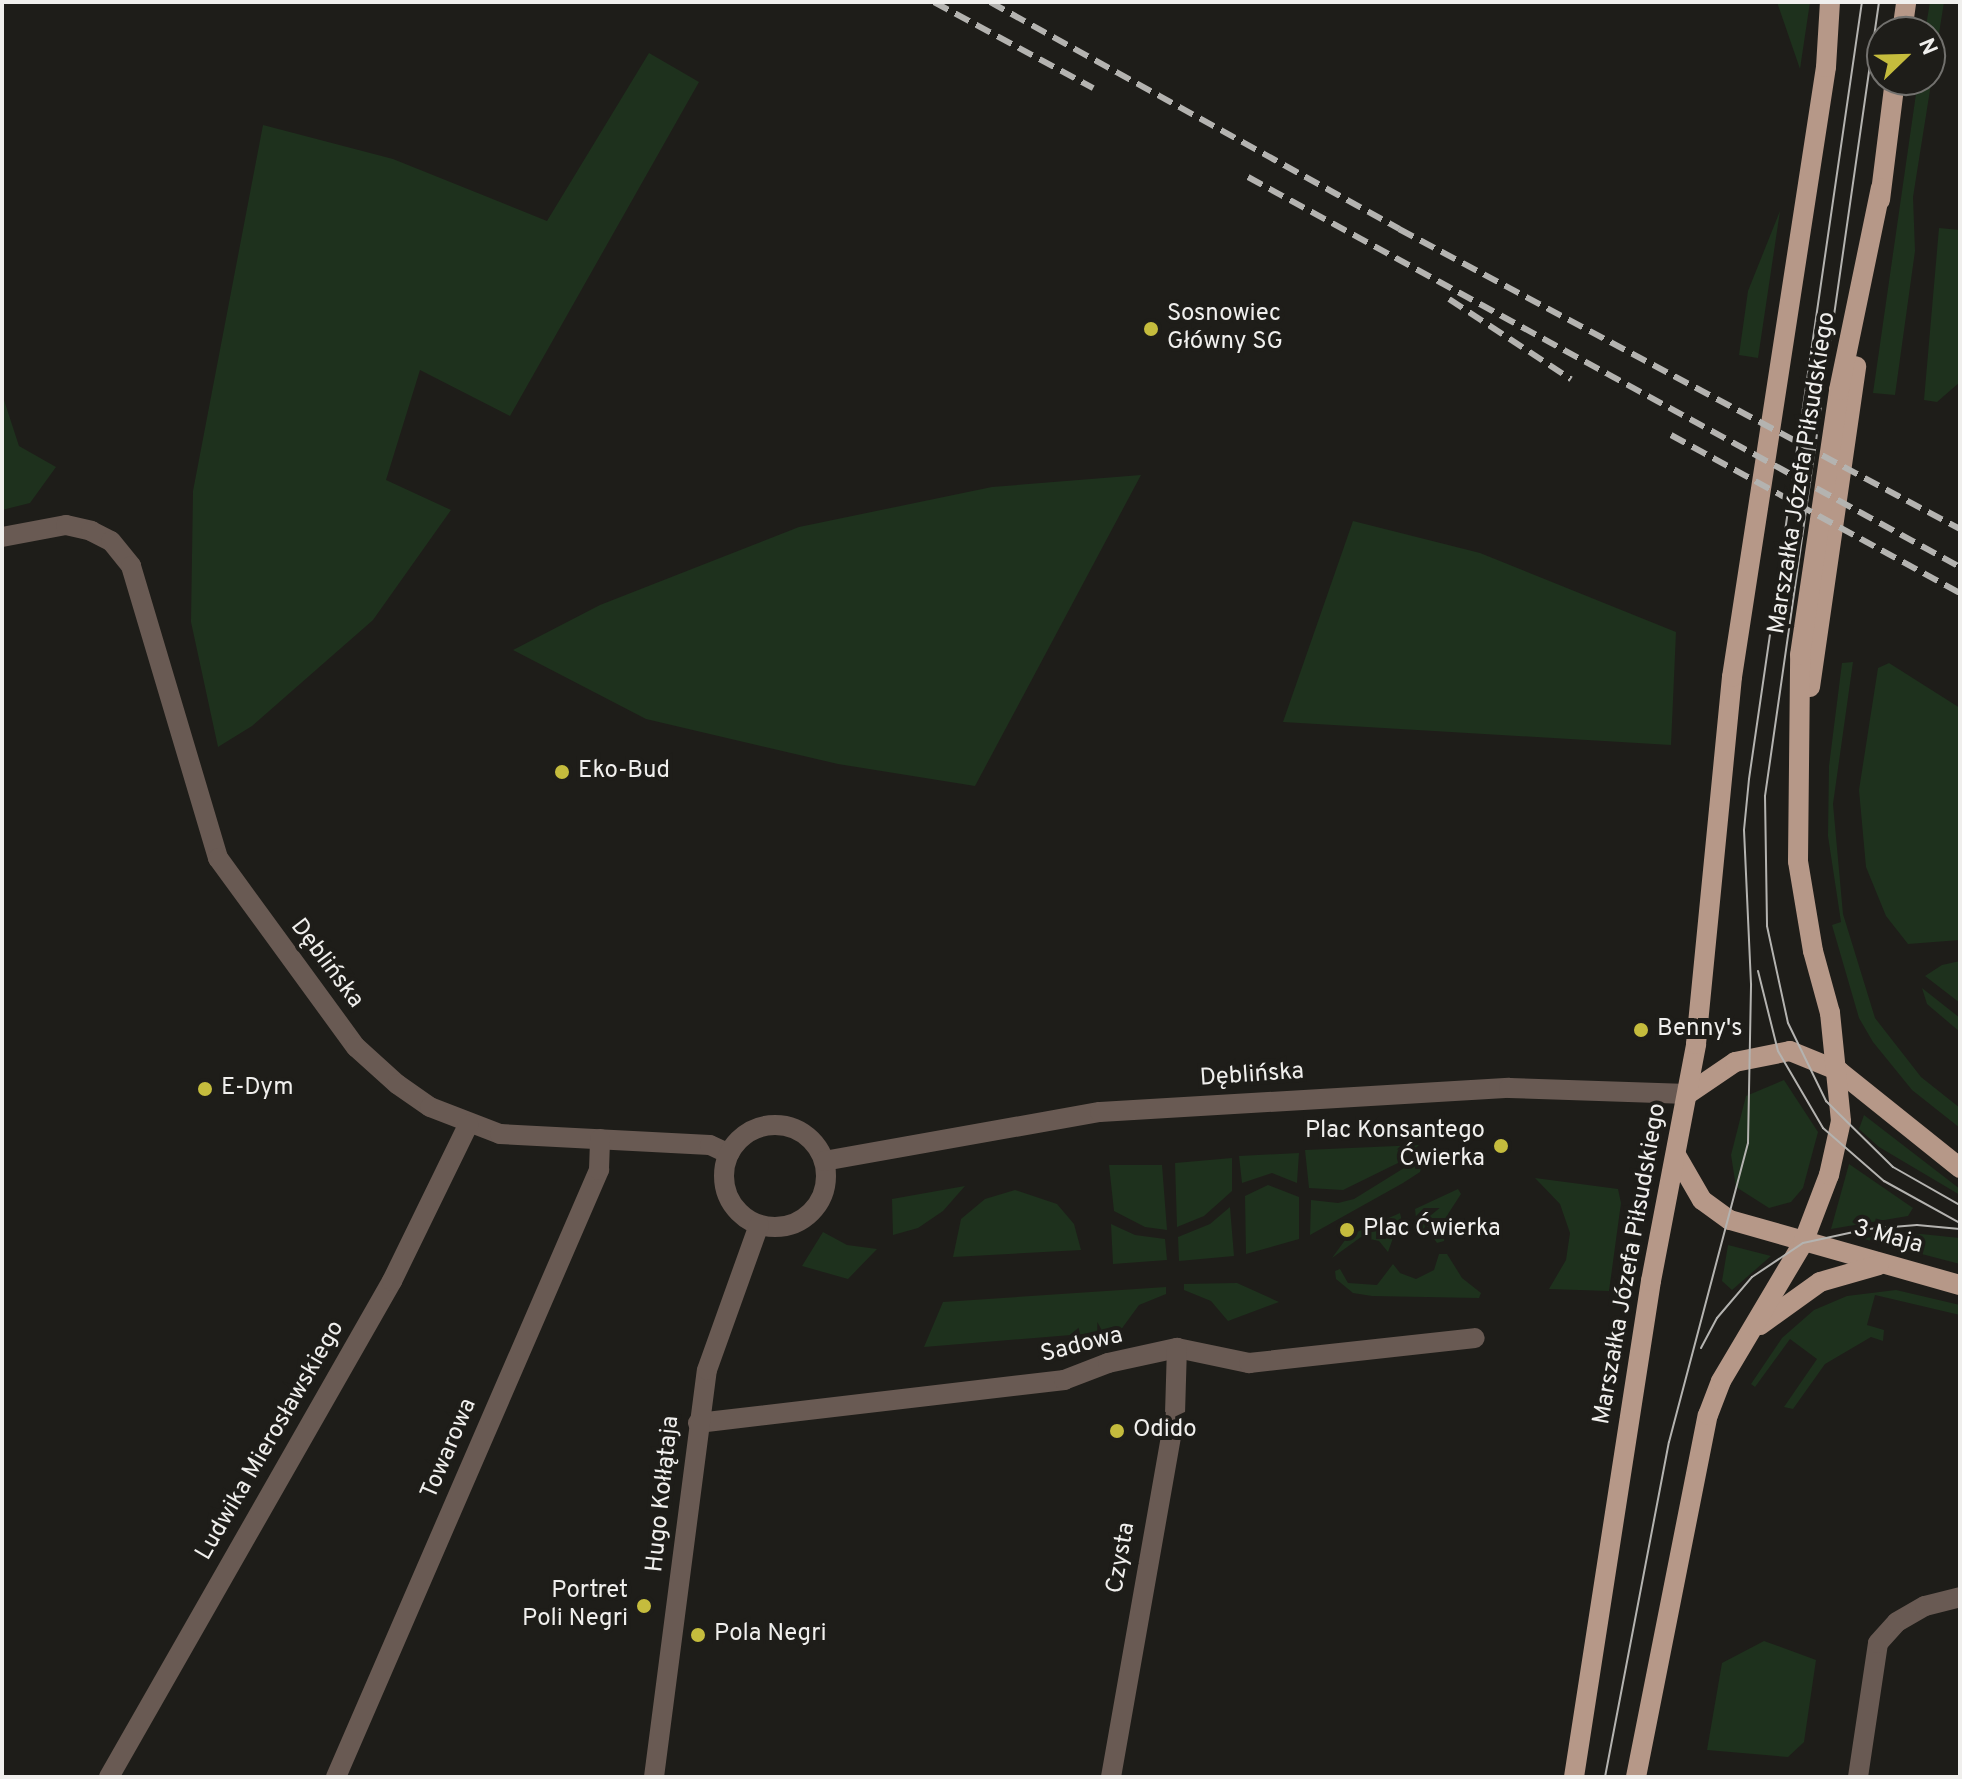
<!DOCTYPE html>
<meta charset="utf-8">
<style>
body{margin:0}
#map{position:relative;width:1962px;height:1779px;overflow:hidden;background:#1e1d19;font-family:Overpass,sans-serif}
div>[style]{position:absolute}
.green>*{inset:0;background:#1e311d}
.minor>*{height:20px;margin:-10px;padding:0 10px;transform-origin:10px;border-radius:10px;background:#695a53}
.minor>.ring{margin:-10px;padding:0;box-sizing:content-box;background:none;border:20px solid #695a53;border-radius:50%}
.major>*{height:20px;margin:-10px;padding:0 10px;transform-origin:10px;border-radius:10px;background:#b69888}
.tram>*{height:2px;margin:-1px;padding:0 1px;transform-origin:1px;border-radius:1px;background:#b4b3b0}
.rail>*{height:6px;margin-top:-3px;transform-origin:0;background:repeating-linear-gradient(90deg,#b4b3b0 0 16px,transparent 0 24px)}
.dots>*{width:22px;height:22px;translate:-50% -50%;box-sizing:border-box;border:4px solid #1e1d19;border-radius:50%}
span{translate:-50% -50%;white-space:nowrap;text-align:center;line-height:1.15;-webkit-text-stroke:8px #1e1d19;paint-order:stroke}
.poi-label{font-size:24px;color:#f0efed}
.left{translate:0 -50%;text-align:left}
.right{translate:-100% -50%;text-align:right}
.street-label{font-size:24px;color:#f0efed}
.frame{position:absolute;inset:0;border:4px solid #f0efed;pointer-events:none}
.north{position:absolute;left:1866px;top:16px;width:80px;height:80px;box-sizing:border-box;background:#1e1d19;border:2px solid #72716e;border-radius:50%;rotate:67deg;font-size:22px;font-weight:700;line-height:32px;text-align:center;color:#f0efed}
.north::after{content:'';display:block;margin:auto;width:28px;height:36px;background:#c5bc3d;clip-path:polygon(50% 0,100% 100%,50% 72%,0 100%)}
</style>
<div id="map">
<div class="green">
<i style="clip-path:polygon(1777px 2px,1810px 2px,1800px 69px)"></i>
<i style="clip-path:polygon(1930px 2px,1944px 2px,1913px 197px,1915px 251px,1895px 395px,1873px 393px,1918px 80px,1930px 80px,1930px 32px,1925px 32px)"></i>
<i style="clip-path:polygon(649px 53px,699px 82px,510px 416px,420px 370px,386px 480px,451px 510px,373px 620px,252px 726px,218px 747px,191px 622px,193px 491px,263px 125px,393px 159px,547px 221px)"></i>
<i style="clip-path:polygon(1780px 211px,1758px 358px,1739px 355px,1748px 291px)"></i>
<i style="clip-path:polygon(1939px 228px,1960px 230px,1960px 382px,1937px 402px,1924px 400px)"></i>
<i style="clip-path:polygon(2px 394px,19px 446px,56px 467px,30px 503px,2px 510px)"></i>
<i style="clip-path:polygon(1141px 475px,975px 786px,838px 764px,646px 719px,513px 650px,600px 605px,799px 527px,992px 487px)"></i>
<i style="clip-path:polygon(1353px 521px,1480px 553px,1676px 632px,1671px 745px,1283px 722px)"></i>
<i style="clip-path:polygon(1853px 662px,1833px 804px,1843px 914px,1875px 1018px,1921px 1077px,1960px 1108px,1960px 1128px,1912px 1090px,1873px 1042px,1859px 1018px,1832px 925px,1841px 922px,1828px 836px,1829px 766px,1842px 663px)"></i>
<i style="clip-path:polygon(1889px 663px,1960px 708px,1960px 940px,1908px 944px,1886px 916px,1866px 867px,1859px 790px,1878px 668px)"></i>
<i style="clip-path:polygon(1960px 961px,1960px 1003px,1925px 976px,1942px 965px)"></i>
<i style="clip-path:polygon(1922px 988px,1960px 1018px,1960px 1032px,1927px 1004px)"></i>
<i style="clip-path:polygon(1784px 1080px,1818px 1132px,1803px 1188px,1791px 1202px,1769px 1208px,1736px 1187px,1731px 1155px,1746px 1096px)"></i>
<i style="clip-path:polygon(1864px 1115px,1960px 1189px,1960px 1195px,1879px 1147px,1859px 1129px)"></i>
<i style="clip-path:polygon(1419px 1145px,1400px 1162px,1343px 1190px,1309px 1188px,1305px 1150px)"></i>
<i style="clip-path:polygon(1299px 1153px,1297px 1183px,1272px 1173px,1242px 1183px,1239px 1156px)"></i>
<i style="clip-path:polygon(1425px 1155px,1420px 1172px,1403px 1183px,1310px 1235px,1311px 1200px,1338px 1203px,1354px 1199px)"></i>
<i style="clip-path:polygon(1232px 1158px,1232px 1191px,1204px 1216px,1177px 1227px,1175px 1163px)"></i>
<i style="clip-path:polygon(1849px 1164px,1913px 1208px,1908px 1216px,1831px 1229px)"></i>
<i style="clip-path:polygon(1109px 1165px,1162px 1165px,1167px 1230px,1145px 1227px,1114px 1211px)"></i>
<i style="clip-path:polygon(1535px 1178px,1618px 1189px,1621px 1203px,1609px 1291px,1549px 1289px,1566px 1260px,1570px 1233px,1560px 1204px)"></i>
<i style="clip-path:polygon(1268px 1185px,1299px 1197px,1299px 1239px,1246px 1254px,1245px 1196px)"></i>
<i style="clip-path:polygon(965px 1186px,943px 1211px,918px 1228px,893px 1235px,892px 1199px)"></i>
<i style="clip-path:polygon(1458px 1189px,1461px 1194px,1448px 1214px,1444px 1241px,1437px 1243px,1428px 1230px,1417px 1227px,1415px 1209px)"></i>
<i style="clip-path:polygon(1015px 1190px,1057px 1204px,1074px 1224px,1081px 1250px,953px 1257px,961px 1219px,985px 1199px)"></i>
<i style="clip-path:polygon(1230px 1207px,1234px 1256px,1179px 1261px,1178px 1237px,1210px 1224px)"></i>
<i style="clip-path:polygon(1400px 1213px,1404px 1230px,1393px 1238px,1388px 1252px,1379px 1241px,1361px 1237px,1332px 1258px,1348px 1236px)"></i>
<i style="clip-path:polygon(1111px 1224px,1135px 1235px,1165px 1239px,1167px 1260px,1113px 1264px)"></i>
<i style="clip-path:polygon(823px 1232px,847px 1245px,877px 1249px,848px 1279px,802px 1266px)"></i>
<i style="clip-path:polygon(1921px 1234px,1960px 1238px,1960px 1264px,1860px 1238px)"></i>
<i style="clip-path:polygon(1728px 1245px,1771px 1256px,1732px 1290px,1722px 1281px)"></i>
<i style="clip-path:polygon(1439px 1254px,1447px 1254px,1462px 1278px,1481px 1293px,1479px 1298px,1372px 1296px,1353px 1293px,1336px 1279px,1335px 1271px,1340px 1269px,1348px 1283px,1377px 1285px,1393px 1264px,1400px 1273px,1416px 1279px,1434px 1270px)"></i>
<i style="clip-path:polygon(1237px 1283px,1279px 1302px,1228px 1321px,1211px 1301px,1184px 1290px,1184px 1284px)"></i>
<i style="clip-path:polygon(1166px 1287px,1166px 1294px,1139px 1305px,1120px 1331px,924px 1347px,943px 1302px)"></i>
<i style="clip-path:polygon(1896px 1290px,1960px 1305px,1960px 1315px,1875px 1295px,1867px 1325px,1884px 1330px,1883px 1341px,1871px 1337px,1825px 1364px,1793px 1409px,1784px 1407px,1817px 1359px,1790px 1339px,1755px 1387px,1751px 1384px,1782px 1338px,1814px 1310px,1847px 1296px)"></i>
<i style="clip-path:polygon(1764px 1641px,1816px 1660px,1804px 1742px,1788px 1757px,1707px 1750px,1722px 1663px)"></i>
</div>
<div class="minor">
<i style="left:2px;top:537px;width:65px;rotate:-10.6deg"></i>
<i style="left:66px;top:525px;width:26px;rotate:13deg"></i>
<i style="left:91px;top:531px;width:22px;rotate:27deg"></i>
<i style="left:111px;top:541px;width:32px;rotate:51deg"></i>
<i style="left:131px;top:566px;width:305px;rotate:73.4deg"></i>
<i style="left:218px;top:858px;width:234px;rotate:53.9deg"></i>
<i style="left:356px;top:1047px;width:55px;rotate:42.1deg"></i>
<i style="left:397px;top:1084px;width:40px;rotate:34.9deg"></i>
<i style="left:430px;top:1107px;width:75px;rotate:21.1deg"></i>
<i style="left:500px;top:1134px;width:210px;rotate:3deg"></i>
<i style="left:710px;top:1145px;width:21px;rotate:25deg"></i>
<i class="ring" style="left:724px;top:1125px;width:82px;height:82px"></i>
<i style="left:824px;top:1161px;width:280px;rotate:-10.1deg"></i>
<i style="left:1100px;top:1112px;width:410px;rotate:-3.4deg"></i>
<i style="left:1509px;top:1088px;width:179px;rotate:1.9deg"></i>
<i style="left:698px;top:1423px;width:369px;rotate:-6.7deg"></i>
<i style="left:1064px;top:1380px;width:47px;rotate:-21.1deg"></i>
<i style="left:1108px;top:1363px;width:71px;rotate:-12.3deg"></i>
<i style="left:1177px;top:1348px;width:74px;rotate:11.8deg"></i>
<i style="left:1249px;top:1363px;width:227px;rotate:-6.3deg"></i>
<i style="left:109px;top:1777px;width:571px;rotate:-60.29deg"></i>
<i style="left:392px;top:1281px;width:174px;rotate:-64deg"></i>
<i style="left:336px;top:1777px;width:662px;rotate:-66.57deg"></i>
<i style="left:599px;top:1170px;width:31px;rotate:-88deg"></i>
<i style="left:654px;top:1777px;width:410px;rotate:-82.6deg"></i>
<i style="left:707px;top:1370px;width:154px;rotate:-70.3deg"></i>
<i style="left:1111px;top:1777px;width:369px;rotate:-80deg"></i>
<i style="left:1175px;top:1414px;width:66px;rotate:-88.3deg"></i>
<i style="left:1858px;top:1777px;width:135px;rotate:-81.5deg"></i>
<i style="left:1878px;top:1643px;width:28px;rotate:-48deg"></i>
<i style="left:1897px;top:1622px;width:32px;rotate:-30deg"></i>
<i style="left:1925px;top:1606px;width:36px;rotate:-14deg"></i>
</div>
<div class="major">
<i style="left:1902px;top:32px;width:30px;rotate:-82deg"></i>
<i style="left:1880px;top:200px;width:121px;rotate:-82.9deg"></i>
<i style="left:1810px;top:687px;width:324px;rotate:-81.8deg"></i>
<i style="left:1688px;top:1094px;width:57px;rotate:-34.2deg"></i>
<i style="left:1735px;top:1062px;width:56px;rotate:-11.3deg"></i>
<i style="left:1790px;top:1051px;width:53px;rotate:22.2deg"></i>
<i style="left:1839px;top:1071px;width:155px;rotate:38.7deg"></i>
<i style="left:1676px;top:1155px;width:52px;rotate:60deg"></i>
<i style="left:1702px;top:1200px;width:34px;rotate:36deg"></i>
<i style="left:1730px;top:1220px;width:239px;rotate:15.8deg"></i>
<i style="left:1760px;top:1325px;width:74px;rotate:-35.6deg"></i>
<i style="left:1820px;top:1282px;width:61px;rotate:-16.1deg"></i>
<i style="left:1574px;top:1777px;width:502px;rotate:-81.18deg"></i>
<i style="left:1651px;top:1281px;width:241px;rotate:-79.2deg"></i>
<i style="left:1696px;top:1044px;width:369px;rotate:-84.4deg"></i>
<i style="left:1732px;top:677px;width:617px;rotate:-81.24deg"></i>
<i style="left:1826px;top:67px;width:65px;rotate:-86.5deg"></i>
<i style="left:1636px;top:1777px;width:369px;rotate:-78.8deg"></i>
<i style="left:1708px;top:1415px;width:36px;rotate:-69deg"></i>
<i style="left:1721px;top:1381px;width:161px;rotate:-59.3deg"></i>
<i style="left:1803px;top:1243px;width:73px;rotate:-69.1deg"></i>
<i style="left:1829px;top:1175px;width:55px;rotate:-77.5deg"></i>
<i style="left:1841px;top:1121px;width:109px;rotate:-95.8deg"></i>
<i style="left:1830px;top:1013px;width:64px;rotate:-105.3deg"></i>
<i style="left:1813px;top:951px;width:91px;rotate:-99.5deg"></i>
<i style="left:1798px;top:861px;width:206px;rotate:-89.4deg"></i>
<i style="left:1800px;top:655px;width:268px;rotate:-81.6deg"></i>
<i style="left:1839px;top:390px;width:206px;rotate:-78.3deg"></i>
</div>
<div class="tram">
<i style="left:1879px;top:2px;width:802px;rotate:98.17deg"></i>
<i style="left:1765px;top:796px;width:130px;rotate:89.1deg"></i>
<i style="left:1767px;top:926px;width:99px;rotate:77.8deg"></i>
<i style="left:1788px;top:1023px;width:87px;rotate:64deg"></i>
<i style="left:1826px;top:1101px;width:94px;rotate:44.6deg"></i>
<i style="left:1893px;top:1167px;width:77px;rotate:29.6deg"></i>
<i style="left:1758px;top:971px;width:82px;rotate:76deg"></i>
<i style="left:1778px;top:1051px;width:89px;rotate:59.7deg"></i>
<i style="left:1823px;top:1128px;width:81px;rotate:41deg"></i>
<i style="left:1884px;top:1181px;width:87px;rotate:28.9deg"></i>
<i style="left:1701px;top:1348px;width:34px;rotate:-62deg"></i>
<i style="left:1717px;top:1318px;width:54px;rotate:-49.5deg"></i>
<i style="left:1752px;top:1277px;width:61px;rotate:-33.7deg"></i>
<i style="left:1803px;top:1243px;width:66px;rotate:-12.2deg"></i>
<i style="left:1868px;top:1229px;width:49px;rotate:-4.7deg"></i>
<i style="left:1917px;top:1225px;width:43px;rotate:5.3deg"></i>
<i style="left:1605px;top:1777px;width:341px;rotate:-79.2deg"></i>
<i style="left:1669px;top:1442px;width:309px;rotate:-75.2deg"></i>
<i style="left:1748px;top:1143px;width:159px;rotate:-88.9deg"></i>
<i style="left:1751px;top:984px;width:154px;rotate:-92.6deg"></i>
<i style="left:1744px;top:830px;width:51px;rotate:-84.4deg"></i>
<i style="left:1749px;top:779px;width:785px;rotate:-81.73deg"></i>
</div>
<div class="rail">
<i style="left:934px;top:2px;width:181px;rotate:28.4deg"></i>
<i style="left:990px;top:2px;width:468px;rotate:29deg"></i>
<i style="left:1399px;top:229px;width:636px;rotate:28.14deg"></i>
<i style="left:1248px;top:177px;width:812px;rotate:28.71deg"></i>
<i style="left:1449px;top:299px;width:146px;rotate:33.3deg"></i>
<i style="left:1671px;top:435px;width:329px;rotate:28.7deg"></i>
</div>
<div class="dots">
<i style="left:1151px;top:329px;background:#c5bc3d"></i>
<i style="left:562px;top:772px;background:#c5bc3d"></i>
<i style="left:1641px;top:1030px;background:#c5bc3d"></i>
<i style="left:205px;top:1089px;background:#c5bc3d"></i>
<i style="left:1501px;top:1146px;background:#c5bc3d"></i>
<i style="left:1347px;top:1230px;background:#c5bc3d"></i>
<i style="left:1117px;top:1431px;background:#c5bc3d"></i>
<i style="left:644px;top:1606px;background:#c5bc3d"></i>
<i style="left:698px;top:1635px;background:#c5bc3d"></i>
</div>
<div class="poi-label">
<span class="left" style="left:1167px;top:329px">Sosnowiec<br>Główny SG</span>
<span class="left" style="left:578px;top:772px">Eko-Bud</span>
<span class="left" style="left:1657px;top:1030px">Benny's</span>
<span class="left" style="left:221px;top:1089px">E-Dym</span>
<span class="right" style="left:1485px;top:1146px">Plac Konsantego<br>Ćwierka</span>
<span class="left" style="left:1363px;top:1230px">Plac Ćwierka</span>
<span class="left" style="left:1133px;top:1431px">Odido</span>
<span class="right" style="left:628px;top:1606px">Portret<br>Poli Negri</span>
<span class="left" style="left:714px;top:1635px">Pola Negri</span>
</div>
<div class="street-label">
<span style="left:1803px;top:473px;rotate:-81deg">Marszałka Józefa Piłsudskiego</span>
<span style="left:326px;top:964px;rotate:53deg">Dęblińska</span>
<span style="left:1252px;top:1076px;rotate:-4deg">Dęblińska</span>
<span style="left:1888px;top:1238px;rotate:15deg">3 Maja</span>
<span style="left:1631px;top:1264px;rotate:-80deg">Marszałka Józefa Piłsudskiego</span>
<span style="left:1082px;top:1346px;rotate:-14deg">Sadowa</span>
<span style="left:271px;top:1441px;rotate:-60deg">Ludwika Mierosławskiego</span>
<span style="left:450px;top:1449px;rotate:-67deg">Towarowa</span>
<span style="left:664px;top:1494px;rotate:-84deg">Hugo Kołłątaja</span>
<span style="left:1122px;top:1558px;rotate:-80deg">Czysta</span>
</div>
<div class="frame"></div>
<div class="north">N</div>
</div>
